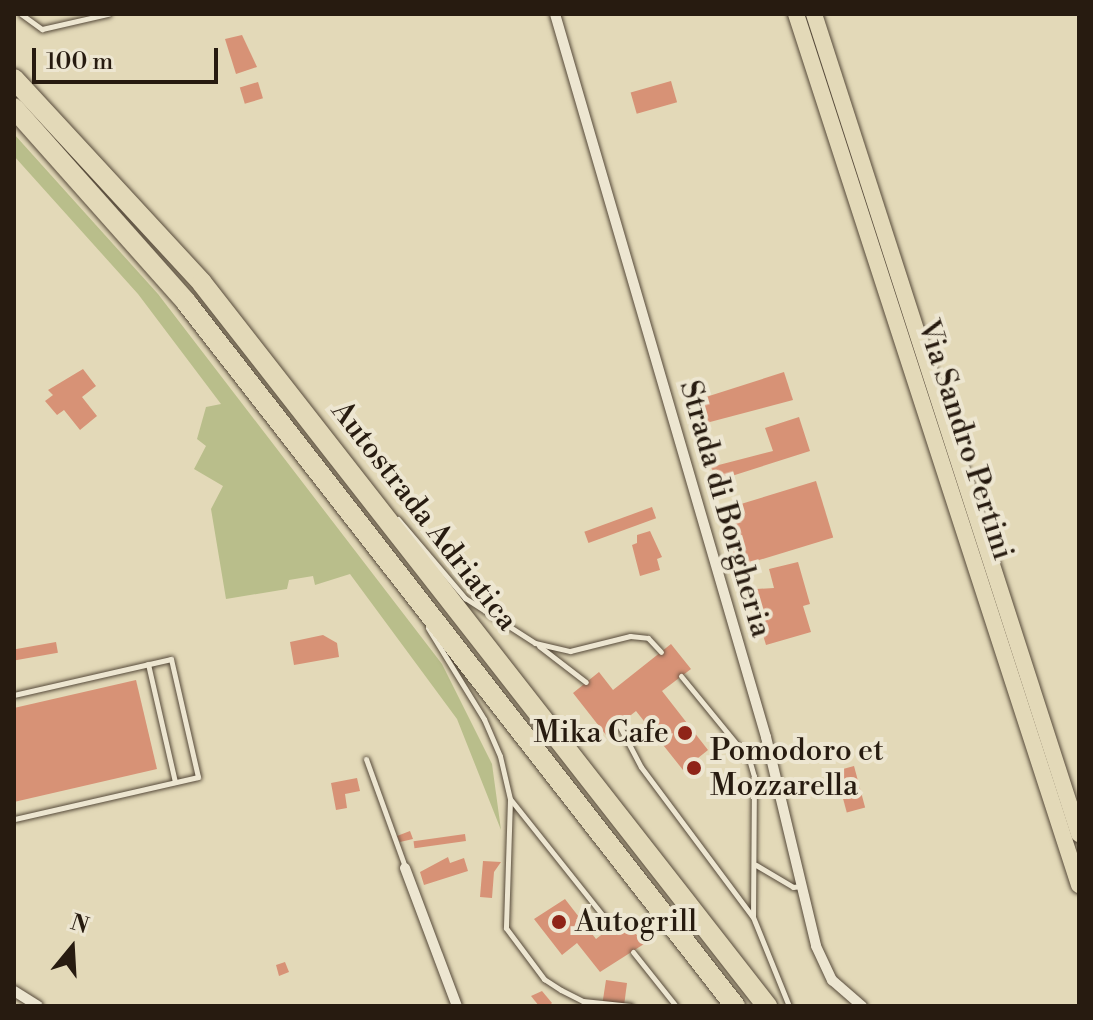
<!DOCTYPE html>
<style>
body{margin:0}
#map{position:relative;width:1093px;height:1020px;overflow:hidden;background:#e3d9b8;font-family:"Libre Bodoni",serif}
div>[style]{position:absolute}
.green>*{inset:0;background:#b9be8b}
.building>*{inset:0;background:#d79276;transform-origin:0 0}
.roads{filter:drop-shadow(0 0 2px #564a3a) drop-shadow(0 0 2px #564a3a)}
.service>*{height:5px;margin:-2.5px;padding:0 2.5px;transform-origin:2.5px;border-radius:2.5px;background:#ede6d1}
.minor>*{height:10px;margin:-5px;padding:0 5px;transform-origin:5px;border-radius:5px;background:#ede6d1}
.primary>*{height:16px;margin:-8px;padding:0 8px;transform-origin:8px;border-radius:8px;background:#e3d9b8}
.motorway>*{height:20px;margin:-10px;padding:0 10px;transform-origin:10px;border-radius:10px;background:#e3d9b8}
.dots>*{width:22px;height:22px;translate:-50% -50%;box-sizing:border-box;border:4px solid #ede6d1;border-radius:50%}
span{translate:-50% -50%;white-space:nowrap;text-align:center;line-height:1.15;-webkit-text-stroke:8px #ede6d1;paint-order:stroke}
.street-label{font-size:30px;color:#271b10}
.poi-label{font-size:30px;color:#271b10}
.right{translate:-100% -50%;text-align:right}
.left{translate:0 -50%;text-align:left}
.frame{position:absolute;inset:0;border:16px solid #271b10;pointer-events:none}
.north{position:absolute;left:32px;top:908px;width:80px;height:80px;-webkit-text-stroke:6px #ede6d1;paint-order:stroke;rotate:18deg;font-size:22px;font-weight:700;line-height:32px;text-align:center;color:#271b10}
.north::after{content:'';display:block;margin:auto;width:28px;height:36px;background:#271b10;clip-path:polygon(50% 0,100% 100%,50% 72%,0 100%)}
.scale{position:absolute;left:32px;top:48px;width:186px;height:36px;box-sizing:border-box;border:4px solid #271b10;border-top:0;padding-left:10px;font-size:24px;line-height:28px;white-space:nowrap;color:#271b10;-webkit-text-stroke:6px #ede6d1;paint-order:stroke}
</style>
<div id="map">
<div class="green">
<i style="clip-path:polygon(14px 134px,158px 294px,442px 664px,492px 764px,501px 830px,457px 719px,350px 574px,315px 585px,313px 576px,289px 580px,287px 589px,226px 599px,211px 509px,223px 486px,194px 469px,206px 446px,197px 439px,206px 407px,221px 404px,138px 294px,14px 156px)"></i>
</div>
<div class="building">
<i style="clip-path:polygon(242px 35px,257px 67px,236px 74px,225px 39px)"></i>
<i style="left:671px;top:81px;width:22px;height:42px;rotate:74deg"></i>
<i style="left:258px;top:82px;width:17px;height:19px;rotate:73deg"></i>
<i style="clip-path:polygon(83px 369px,96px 386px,82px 397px,97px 416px,80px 430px,64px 410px,57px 415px,45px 401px,53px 395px,48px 390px)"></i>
<i style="clip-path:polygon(784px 372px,793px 400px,691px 427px,684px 404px)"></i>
<i style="clip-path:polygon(799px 417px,810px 451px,716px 481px,711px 467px,773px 451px,765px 428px)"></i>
<i style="left:816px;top:481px;width:59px;height:103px;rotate:73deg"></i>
<i style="left:652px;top:507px;width:12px;height:72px;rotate:70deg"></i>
<i style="clip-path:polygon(650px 531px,662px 557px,657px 559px,660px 570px,640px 576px,632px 545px,637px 543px,637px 535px)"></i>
<i style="clip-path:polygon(798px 562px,810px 604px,803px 606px,811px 632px,766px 645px,757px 615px,764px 613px,761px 604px,746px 608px,741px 590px,774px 588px,769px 569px)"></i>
<i style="clip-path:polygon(323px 635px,337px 643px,339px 657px,294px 665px,290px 642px)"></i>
<i style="left:56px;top:642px;width:11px;height:43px;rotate:80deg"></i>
<i style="clip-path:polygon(671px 644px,691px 669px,662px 691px,708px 750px,683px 770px,636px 711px,606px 735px,573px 693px,599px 672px,613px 690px)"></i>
<i style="clip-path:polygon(136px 680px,157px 769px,14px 802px,14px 708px)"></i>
<i style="left:854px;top:766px;width:43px;height:19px;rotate:75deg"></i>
<i style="clip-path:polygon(357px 778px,360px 791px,345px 794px,347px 808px,336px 810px,331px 783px)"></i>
<i style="clip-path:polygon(410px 831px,413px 839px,400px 842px,397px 836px)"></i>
<i style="left:465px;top:834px;width:7px;height:52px;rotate:82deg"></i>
<i style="clip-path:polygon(448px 857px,450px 863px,464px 858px,468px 871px,424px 885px,420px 872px)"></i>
<i style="clip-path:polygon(483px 861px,501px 862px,494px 872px,492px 898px,480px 897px)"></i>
<i style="clip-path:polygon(565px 899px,596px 939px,623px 918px,644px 944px,600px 972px,577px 943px,562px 955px,534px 919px)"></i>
<i style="clip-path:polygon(285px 962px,289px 972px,279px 976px,276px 965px)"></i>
<i style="clip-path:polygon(606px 980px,627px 983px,624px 1006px,602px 1006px)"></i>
<i style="clip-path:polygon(542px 991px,552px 1003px,549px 1006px,539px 1006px,531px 996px)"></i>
</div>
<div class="roads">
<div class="service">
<i style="left:21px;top:14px;width:26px;rotate:36deg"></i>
<i style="left:42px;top:29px;width:68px;rotate:-12.8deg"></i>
<i style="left:398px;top:519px;width:104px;rotate:49.7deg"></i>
<i style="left:465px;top:598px;width:83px;rotate:32.7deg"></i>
<i style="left:535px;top:643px;width:36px;rotate:13deg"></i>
<i style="left:570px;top:651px;width:62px;rotate:-14deg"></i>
<i style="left:630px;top:636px;width:18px;rotate:6deg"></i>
<i style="left:648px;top:638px;width:19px;rotate:47deg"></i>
<i style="left:428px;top:628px;width:107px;rotate:58.4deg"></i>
<i style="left:484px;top:719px;width:40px;rotate:66.6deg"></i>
<i style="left:500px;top:756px;width:44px;rotate:76.9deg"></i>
<i style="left:510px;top:799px;width:129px;rotate:91.8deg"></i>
<i style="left:506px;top:928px;width:64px;rotate:53.3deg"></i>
<i style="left:544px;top:979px;width:20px;rotate:33deg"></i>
<i style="left:561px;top:990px;width:25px;rotate:27deg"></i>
<i style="left:583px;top:1001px;width:48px;rotate:5.9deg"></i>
<i style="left:539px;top:646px;width:59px;rotate:37.5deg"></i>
<i style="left:148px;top:664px;width:121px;rotate:77.1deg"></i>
<i style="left:681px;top:676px;width:107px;rotate:50.7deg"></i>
<i style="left:749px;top:759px;width:18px;rotate:74deg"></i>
<i style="left:754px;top:776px;width:140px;rotate:90.4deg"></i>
<i style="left:14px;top:695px;width:161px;rotate:-12.9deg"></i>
<i style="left:171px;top:659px;width:121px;rotate:77.1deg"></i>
<i style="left:198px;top:777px;width:189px;rotate:167.1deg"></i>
<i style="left:619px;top:725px;width:47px;rotate:62.4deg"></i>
<i style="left:641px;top:767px;width:187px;rotate:53.3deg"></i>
<i style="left:753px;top:917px;width:96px;rotate:68deg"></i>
<i style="left:366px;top:759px;width:115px;rotate:70.1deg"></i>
<i style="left:511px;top:800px;width:162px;rotate:51.5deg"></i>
<i style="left:756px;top:865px;width:43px;rotate:30.7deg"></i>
<i style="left:793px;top:887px;width:8px;rotate:-7deg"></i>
<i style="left:633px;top:952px;width:69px;rotate:51.5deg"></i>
</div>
<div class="minor">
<i style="left:555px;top:14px;width:753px;rotate:73.73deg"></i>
<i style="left:766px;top:737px;width:215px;rotate:76.5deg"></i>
<i style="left:816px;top:946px;width:38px;rotate:65deg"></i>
<i style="left:832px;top:980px;width:40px;rotate:41deg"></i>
<i style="left:405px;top:868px;width:147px;rotate:69.4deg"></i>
<i style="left:14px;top:991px;width:28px;rotate:32deg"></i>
</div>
<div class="primary">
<i style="left:796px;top:14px;width:916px;rotate:72deg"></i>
<i style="left:814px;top:14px;width:862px;rotate:72.09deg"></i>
</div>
<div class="motorway">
<i style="left:14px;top:79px;width:277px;rotate:47.3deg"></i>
<i style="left:202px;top:283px;width:918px;rotate:51.99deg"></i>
<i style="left:14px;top:108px;width:259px;rotate:48.4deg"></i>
<i style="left:186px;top:302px;width:893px;rotate:52.05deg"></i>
</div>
</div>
<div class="dots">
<i style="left:685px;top:733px;background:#8f2418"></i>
<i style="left:694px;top:768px;background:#8f2418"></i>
<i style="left:559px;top:922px;background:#8f2418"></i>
</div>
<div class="street-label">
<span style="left:965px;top:440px;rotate:72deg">Via Sandro Pertini</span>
<span style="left:725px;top:509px;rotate:74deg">Strada di Borgheria</span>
<span style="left:424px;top:516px;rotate:52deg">Autostrada Adriatica</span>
</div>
<div class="poi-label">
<span class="right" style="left:669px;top:733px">Mika Cafe</span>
<span class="left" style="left:710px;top:768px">Pomodoro et<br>Mozzarella</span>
<span class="left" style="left:575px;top:922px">Autogrill</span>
</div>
<div class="frame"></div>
<div class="north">N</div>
<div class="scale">100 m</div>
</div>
